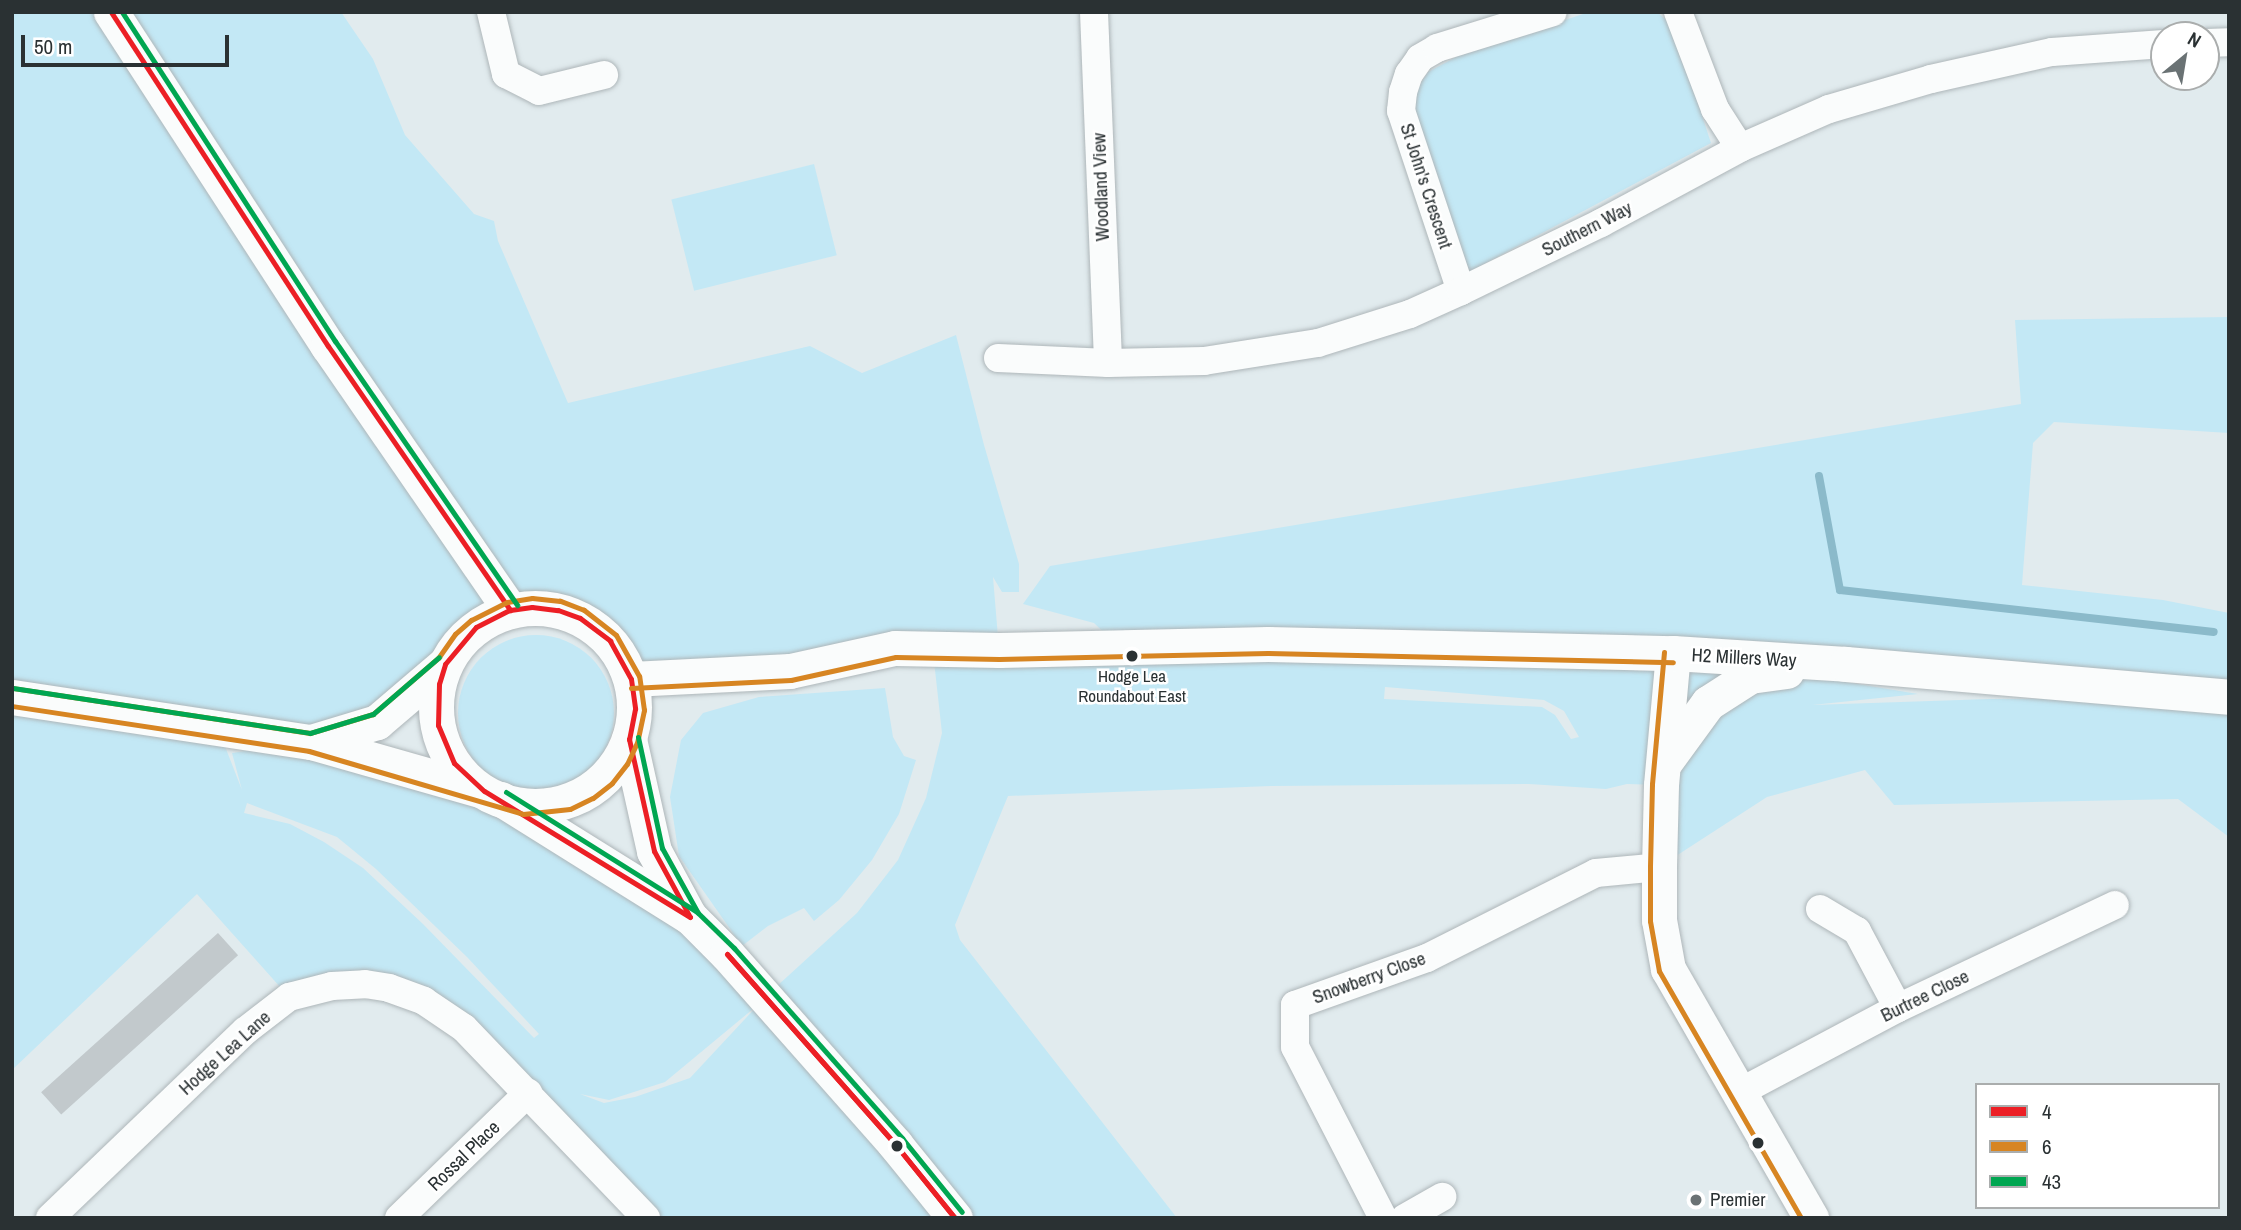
<!DOCTYPE html>
<style>
body{margin:0}
#map{position:relative;width:2241px;height:1230px;overflow:hidden;background:#e1ebee;font-family:"Archivo Narrow",sans-serif}
div>[style]{position:absolute}
.green>*{inset:0;background:#c3e8f5;transform-origin:0 0}
.round{border-radius:50%}
.stream>*{height:8px;margin:-4px;padding:0 4px;transform-origin:4px;border-radius:4px;background:#8bbaca}
.building>*{inset:0;background:#c2c9cc;transform-origin:0 0}
.roads{filter:drop-shadow(0 0 2px #aeb6b9) drop-shadow(0 0 2px #aeb6b9)}
.minor>*{height:28px;margin:-14px;padding:0 14px;transform-origin:14px;border-radius:14px;background:#fafcfc}
.tertiary>*{height:35px;margin:-17.5px;padding:0 17.5px;transform-origin:17.5px;border-radius:17.5px;background:#fafcfc}
.tertiary>.ring{margin:-17.5px;padding:0;box-sizing:content-box;background:none;border:35px solid #fafcfc;border-radius:50%}
.bus-1>*{height:5px;margin:-2.5px;padding:0 2.5px;transform-origin:2.5px;border-radius:2.5px;background:#ec1f25}
.bus-2>*{height:5px;margin:-2.5px;padding:0 2.5px;transform-origin:2.5px;border-radius:2.5px;background:#d78522}
.bus-3>*{height:5px;margin:-2.5px;padding:0 2.5px;transform-origin:2.5px;border-radius:2.5px;background:#00a651}
.dots>*{width:19px;height:19px;translate:-50% -50%;box-sizing:border-box;border:4px solid #fff;border-radius:50%}
span{translate:-50% -50%;white-space:nowrap;text-align:center;line-height:1.15;-webkit-text-stroke:5px #fff;paint-order:stroke}
.bus-label{font-size:17px;color:#2a3133}
.street-label{font-size:19px;color:#2a3133}
.poi-label{font-size:19px;color:#2a3133}
.left{translate:0 -50%;text-align:left}
.frame{position:absolute;inset:0;border:14px solid #2a3133;pointer-events:none}
.legend{position:absolute;left:1975px;top:1083px;width:245px;height:126px;box-sizing:border-box;background:#fff;border:2px solid #aaadad;margin:0;padding:9px 12px;list-style:none;font-size:21px;color:#2a3133}
.legend li{display:flex;align-items:center;gap:14px;height:35px}
.legend b{width:35px;border:2px solid #aaadad}
.north{position:absolute;left:2150px;top:21px;width:70px;height:70px;box-sizing:border-box;background:#fff;border:2px solid #aaadad;border-radius:50%;rotate:30deg;font-size:19px;font-weight:700;line-height:28px;text-align:center;color:#2a3133}
.north::after{content:'';display:block;margin:auto;width:24px;height:32px;background:#6a7274;clip-path:polygon(50% 0,100% 100%,50% 72%,0 100%)}
.scale{position:absolute;left:21px;top:35px;width:208px;height:32px;box-sizing:border-box;border:4px solid #2a3133;border-top:0;padding-left:9px;font-size:21px;line-height:24px;white-space:nowrap;color:#2a3133;-webkit-text-stroke:5px #fff;paint-order:stroke}
</style>
<div id="map">
<div class="green">
<i style="clip-path:polygon(evenodd,12px 12px,341px 12px,373px 59px,405px 135px,474px 214px,494px 221px,498px 241px,568px 403px,810px 346px,862px 373px,956px 335px,984px 445px,1019px 564px,1019px 592px,1002px 592px,993px 577px,999px 649px,1118px 646px,1094px 623px,1023px 604px,1050px 566px,2021px 404px,2015px 320px,2229px 317px,2229px 433px,2054px 422px,2033px 443px,2022px 585px,2163px 600px,2229px 613px,2229px 697px,1683px 655px,1918px 694px,1812px 705px,1990px 699px,2229px 698px,2229px 837px,2178px 799px,1894px 805px,1865px 770px,1767px 797px,1659px 867px,1660px 785px,1627px 784px,1606px 789px,1529px 784px,1271px 786px,1008px 796px,955px 925px,960px 940px,1177px 1218px,646px 1218px,528px 1093px,389px 988px,289px 997px,197px 894px,12px 1070px,12px 12px,532px 607px,558px 610px,594px 627px,620px 654px,631px 679px,933px 652px,942px 733px,926px 798px,898px 860px,857px 913px,765px 997px,690px 917px,548px 821px,498px 818px,330px 736px,445px 664px,462px 640px,476px 627px,510px 610px,532px 607px,12px 12px,1385px 687px,1544px 700px,1564px 711px,1579px 737px,1571px 739px,1555px 715px,1542px 707px,1384px 699px,1385px 687px,12px 12px,219px 731px,301px 742px,232px 753px,242px 790px,219px 731px,12px 12px,247px 803px,337px 837px,376px 869px,467px 957px,539px 1034px,534px 1038px,423px 924px,363px 868px,324px 842px,290px 824px,244px 813px,247px 803px,12px 12px,759px 1004px,690px 1078px,635px 1097px,604px 1103px,580px 1094px,609px 1100px,665px 1082px,759px 1004px)"></i>
<i style="clip-path:polygon(1589px 12px,1657px 12px,1672px 25px,1711px 143px,1469px 272px,1410px 100px,1428px 72px,1458px 56px)"></i>
<i style="left:814px;top:164px;width:94px;height:147px;rotate:76deg"></i>
<i class="round" style="left:458px;top:635px;width:156px;height:156px"></i>
<i style="clip-path:polygon(885px 688px,893px 737px,904px 756px,916px 760px,899px 814px,872px 860px,839px 900px,814px 921px,804px 908px,768px 926px,742px 946px,679px 856px,670px 797px,681px 740px,703px 713px,759px 697px)"></i>
</div>
<div class="stream">
<i style="left:1819px;top:476px;width:116px;rotate:79.6deg"></i>
<i style="left:1840px;top:590px;width:376px;rotate:6.4deg"></i>
</div>
<div class="building">
<i style="left:218px;top:933px;width:30px;height:238px;rotate:48deg"></i>
</div>
<div class="roads">
<div class="minor">
<i style="left:491px;top:12px;width:64px;rotate:76.4deg"></i>
<i style="left:506px;top:74px;width:37px;rotate:27deg"></i>
<i style="left:539px;top:91px;width:67px;rotate:-13.8deg"></i>
<i style="left:1094px;top:12px;width:351px;rotate:87.7deg"></i>
<i style="left:1678px;top:12px;width:104px;rotate:69.1deg"></i>
<i style="left:1715px;top:109px;width:46px;rotate:57.3deg"></i>
<i style="left:2206px;top:43px;width:23px;rotate:-2deg"></i>
<i style="left:1461px;top:291px;width:190px;rotate:-108.4deg"></i>
<i style="left:1401px;top:111px;width:19px;rotate:-84deg"></i>
<i style="left:1403px;top:92px;width:19px;rotate:-72deg"></i>
<i style="left:1409px;top:74px;width:19px;rotate:-55deg"></i>
<i style="left:1420px;top:58px;width:20px;rotate:-30deg"></i>
<i style="left:1437px;top:48px;width:121px;rotate:-17.2deg"></i>
<i style="left:998px;top:358px;width:110px;rotate:2.6deg"></i>
<i style="left:1108px;top:363px;width:96px;rotate:-1.2deg"></i>
<i style="left:1204px;top:361px;width:115px;rotate:-9deg"></i>
<i style="left:1318px;top:343px;width:96px;rotate:-17.5deg"></i>
<i style="left:1410px;top:314px;width:56px;rotate:-24.3deg"></i>
<i style="left:1461px;top:291px;width:156px;rotate:-25.9deg"></i>
<i style="left:1601px;top:223px;width:158px;rotate:-28.3deg"></i>
<i style="left:1740px;top:148px;width:97px;rotate:-23.7deg"></i>
<i style="left:1829px;top:109px;width:106px;rotate:-16.4deg"></i>
<i style="left:1931px;top:79px;width:124px;rotate:-12.6deg"></i>
<i style="left:2052px;top:52px;width:112px;rotate:-4.1deg"></i>
<i style="left:1820px;top:909px;width:43px;rotate:30.7deg"></i>
<i style="left:1857px;top:931px;width:87px;rotate:62deg"></i>
<i style="left:1738px;top:1093px;width:181px;rotate:-28deg"></i>
<i style="left:1898px;top:1008px;width:240px;rotate:-25.4deg"></i>
<i style="left:50px;top:1218px;width:270px;rotate:-43.8deg"></i>
<i style="left:245px;top:1031px;width:56px;rotate:-37.7deg"></i>
<i style="left:289px;top:997px;width:44px;rotate:-14.3deg"></i>
<i style="left:332px;top:986px;width:33px;rotate:-3deg"></i>
<i style="left:365px;top:984px;width:24px;rotate:9deg"></i>
<i style="left:389px;top:988px;width:37px;rotate:20deg"></i>
<i style="left:424px;top:1001px;width:48px;rotate:34deg"></i>
<i style="left:464px;top:1028px;width:263px;rotate:46.2deg"></i>
<i style="left:399px;top:1218px;width:180px;rotate:-44.1deg"></i>
<i style="left:1383px;top:1218px;width:192px;rotate:-117.2deg"></i>
<i style="left:1295px;top:1047px;width:42px;rotate:-90deg"></i>
<i style="left:1295px;top:1005px;width:140px;rotate:-19.6deg"></i>
<i style="left:1427px;top:958px;width:189px;rotate:-26.7deg"></i>
<i style="left:1596px;top:873px;width:63px;rotate:-5.4deg"></i>
<i style="left:1405px;top:1218px;width:43px;rotate:-29.6deg"></i>
</div>
<div class="tertiary">
<i style="left:111px;top:12px;width:398px;rotate:57deg"></i>
<i style="left:328px;top:346px;width:321px;rotate:55.4deg"></i>
<i class="ring" style="left:436px;top:608px;width:163px;height:163px"></i>
<i style="left:1673px;top:653px;width:133px;rotate:95.2deg"></i>
<i style="left:1661px;top:785px;width:82px;rotate:91.4deg"></i>
<i style="left:1659px;top:867px;width:53px;rotate:90deg"></i>
<i style="left:1659px;top:920px;width:50px;rotate:79.6deg"></i>
<i style="left:1668px;top:969px;width:287px;rotate:60.1deg"></i>
<i style="left:631px;top:679px;width:159px;rotate:-2.9deg"></i>
<i style="left:790px;top:671px;width:107px;rotate:-12.4deg"></i>
<i style="left:895px;top:648px;width:104px;rotate:1.1deg"></i>
<i style="left:999px;top:650px;width:269px;rotate:-1.3deg"></i>
<i style="left:1268px;top:644px;width:405px;rotate:1.3deg"></i>
<i style="left:1673px;top:653px;width:173px;rotate:3.6deg"></i>
<i style="left:1846px;top:664px;width:384px;rotate:4.9deg"></i>
<i style="left:12px;top:697px;width:302px;rotate:8.6deg"></i>
<i style="left:311px;top:742px;width:176px;rotate:15.9deg"></i>
<i style="left:629px;top:739px;width:115px;rotate:77.4deg"></i>
<i style="left:654px;top:851px;width:74px;rotate:61.7deg"></i>
<i style="left:311px;top:742px;width:69px;rotate:-16.9deg"></i>
<i style="left:377px;top:722px;width:89px;rotate:-40.5deg"></i>
<i style="left:1665px;top:762px;width:73px;rotate:-53.9deg"></i>
<i style="left:1708px;top:703px;width:50px;rotate:-32.7deg"></i>
<i style="left:1750px;top:676px;width:37px;rotate:-8deg"></i>
<i style="left:501px;top:799px;width:223px;rotate:32deg"></i>
<i style="left:690px;top:917px;width:52px;rotate:45deg"></i>
<i style="left:727px;top:954px;width:254px;rotate:48.5deg"></i>
<i style="left:895px;top:1144px;width:95px;rotate:51deg"></i>
</div>
</div>
<div class="bus-1">
<i style="left:111px;top:12px;width:398px;rotate:57deg"></i>
<i style="left:328px;top:346px;width:321px;rotate:55.4deg"></i>
<i style="left:532px;top:607px;width:26px;rotate:7deg"></i>
<i style="left:558px;top:610px;width:23px;rotate:20deg"></i>
<i style="left:580px;top:618px;width:38px;rotate:37deg"></i>
<i style="left:610px;top:641px;width:43px;rotate:61.1deg"></i>
<i style="left:631px;top:679px;width:30px;rotate:82deg"></i>
<i style="left:635px;top:709px;width:31px;rotate:101deg"></i>
<i style="left:629px;top:739px;width:115px;rotate:77.4deg"></i>
<i style="left:654px;top:851px;width:75px;rotate:61.4deg"></i>
<i style="left:690px;top:917px;width:241px;rotate:-148.5deg"></i>
<i style="left:484px;top:791px;width:41px;rotate:-137deg"></i>
<i style="left:454px;top:763px;width:41px;rotate:-112.8deg"></i>
<i style="left:438px;top:725px;width:41px;rotate:-88.6deg"></i>
<i style="left:439px;top:684px;width:21px;rotate:-73deg"></i>
<i style="left:445px;top:664px;width:48px;rotate:-50deg"></i>
<i style="left:476px;top:627px;width:38px;rotate:-27deg"></i>
<i style="left:510px;top:610px;width:22px;rotate:-8deg"></i>
<i style="left:727px;top:954px;width:254px;rotate:48.5deg"></i>
<i style="left:727px;top:954px;width:254px;rotate:48.5deg"></i>
<i style="left:895px;top:1144px;width:95px;rotate:51deg"></i>
<i style="left:895px;top:1144px;width:95px;rotate:51deg"></i>
</div>
<div class="bus-2">
<i style="left:1664px;top:652px;width:133px;rotate:95.2deg"></i>
<i style="left:1652px;top:784px;width:83px;rotate:91.4deg"></i>
<i style="left:1650px;top:867px;width:54px;rotate:90deg"></i>
<i style="left:1650px;top:921px;width:51px;rotate:79.8deg"></i>
<i style="left:1659px;top:971px;width:285px;rotate:60.1deg"></i>
<i style="left:631px;top:688px;width:160px;rotate:-2.9deg"></i>
<i style="left:791px;top:680px;width:107px;rotate:-12.4deg"></i>
<i style="left:896px;top:657px;width:103px;rotate:1.1deg"></i>
<i style="left:999px;top:659px;width:269px;rotate:-1.3deg"></i>
<i style="left:1268px;top:653px;width:405px;rotate:1.3deg"></i>
<i style="left:12px;top:706px;width:300px;rotate:8.6deg"></i>
<i style="left:309px;top:751px;width:223px;rotate:16.4deg"></i>
<i style="left:523px;top:814px;width:47px;rotate:-6.1deg"></i>
<i style="left:570px;top:809px;width:25px;rotate:-26deg"></i>
<i style="left:593px;top:798px;width:24px;rotate:-38deg"></i>
<i style="left:612px;top:783px;width:24px;rotate:-52deg"></i>
<i style="left:627px;top:764px;width:23px;rotate:-65deg"></i>
<i style="left:637px;top:743px;width:34px;rotate:-78deg"></i>
<i style="left:644px;top:710px;width:34px;rotate:-98deg"></i>
<i style="left:639px;top:676px;width:47px;rotate:-119.3deg"></i>
<i style="left:616px;top:635px;width:41px;rotate:-142deg"></i>
<i style="left:584px;top:610px;width:26px;rotate:-159deg"></i>
<i style="left:560px;top:601px;width:28px;rotate:-174deg"></i>
<i style="left:532px;top:598px;width:25px;rotate:171deg"></i>
<i style="left:507px;top:602px;width:40px;rotate:153.4deg"></i>
<i style="left:471px;top:620px;width:21px;rotate:139deg"></i>
<i style="left:455px;top:634px;width:29px;rotate:125deg"></i>
<i style="left:438px;top:658px;width:86px;rotate:139.3deg"></i>
<i style="left:373px;top:714px;width:66px;rotate:163.2deg"></i>
<i style="left:310px;top:733px;width:300px;rotate:-171.4deg"></i>
</div>
<div class="bus-3">
<i style="left:122px;top:12px;width:392px;rotate:57.1deg"></i>
<i style="left:335px;top:341px;width:321px;rotate:55.4deg"></i>
<i style="left:13px;top:688px;width:300px;rotate:8.6deg"></i>
<i style="left:310px;top:733px;width:66px;rotate:-16.8deg"></i>
<i style="left:373px;top:714px;width:87px;rotate:-40.8deg"></i>
<i style="left:638px;top:737px;width:114px;rotate:77.8deg"></i>
<i style="left:662px;top:848px;width:74px;rotate:61deg"></i>
<i style="left:506px;top:792px;width:224px;rotate:32.1deg"></i>
<i style="left:696px;top:911px;width:53px;rotate:44.2deg"></i>
<i style="left:734px;top:948px;width:254px;rotate:48.5deg"></i>
<i style="left:902px;top:1138px;width:95px;rotate:51deg"></i>
</div>
<div class="dots">
<i style="left:1132px;top:656px;background:#2a3133"></i>
<i style="left:1758px;top:1143px;background:#2a3133"></i>
<i style="left:897px;top:1146px;background:#2a3133"></i>
<i style="left:1696px;top:1200px;background:#6a7274"></i>
</div>
<div class="bus-label">
<span style="left:1132px;top:686px">Hodge Lea<br>Roundabout East</span>
</div>
<div class="street-label">
<span style="left:1426px;top:186px;rotate:72deg">St John's Crescent</span>
<span style="left:1101px;top:187px;rotate:-92deg">Woodland View</span>
<span style="left:1587px;top:229px;rotate:-27deg">Southern Way</span>
<span style="left:1744px;top:658px;rotate:3deg">H2 Millers Way</span>
<span style="left:1369px;top:978px;rotate:-20deg">Snowberry Close</span>
<span style="left:1925px;top:996px;rotate:-26deg">Burtree Close</span>
<span style="left:225px;top:1053px;rotate:-42deg">Hodge Lea Lane</span>
<span style="left:464px;top:1156px;rotate:-44deg">Rossal Place</span>
</div>
<div class="poi-label">
<span class="left" style="left:1710px;top:1200px">Premier</span>
</div>
<div class="frame"></div>
<ul class="legend">
<li><b style="height:9px;background:#ec1f25"></b>4</li>
<li><b style="height:9px;background:#d78522"></b>6</li>
<li><b style="height:9px;background:#00a651"></b>43</li>
</ul>
<div class="north">N</div>
<div class="scale">50 m</div>
</div>
